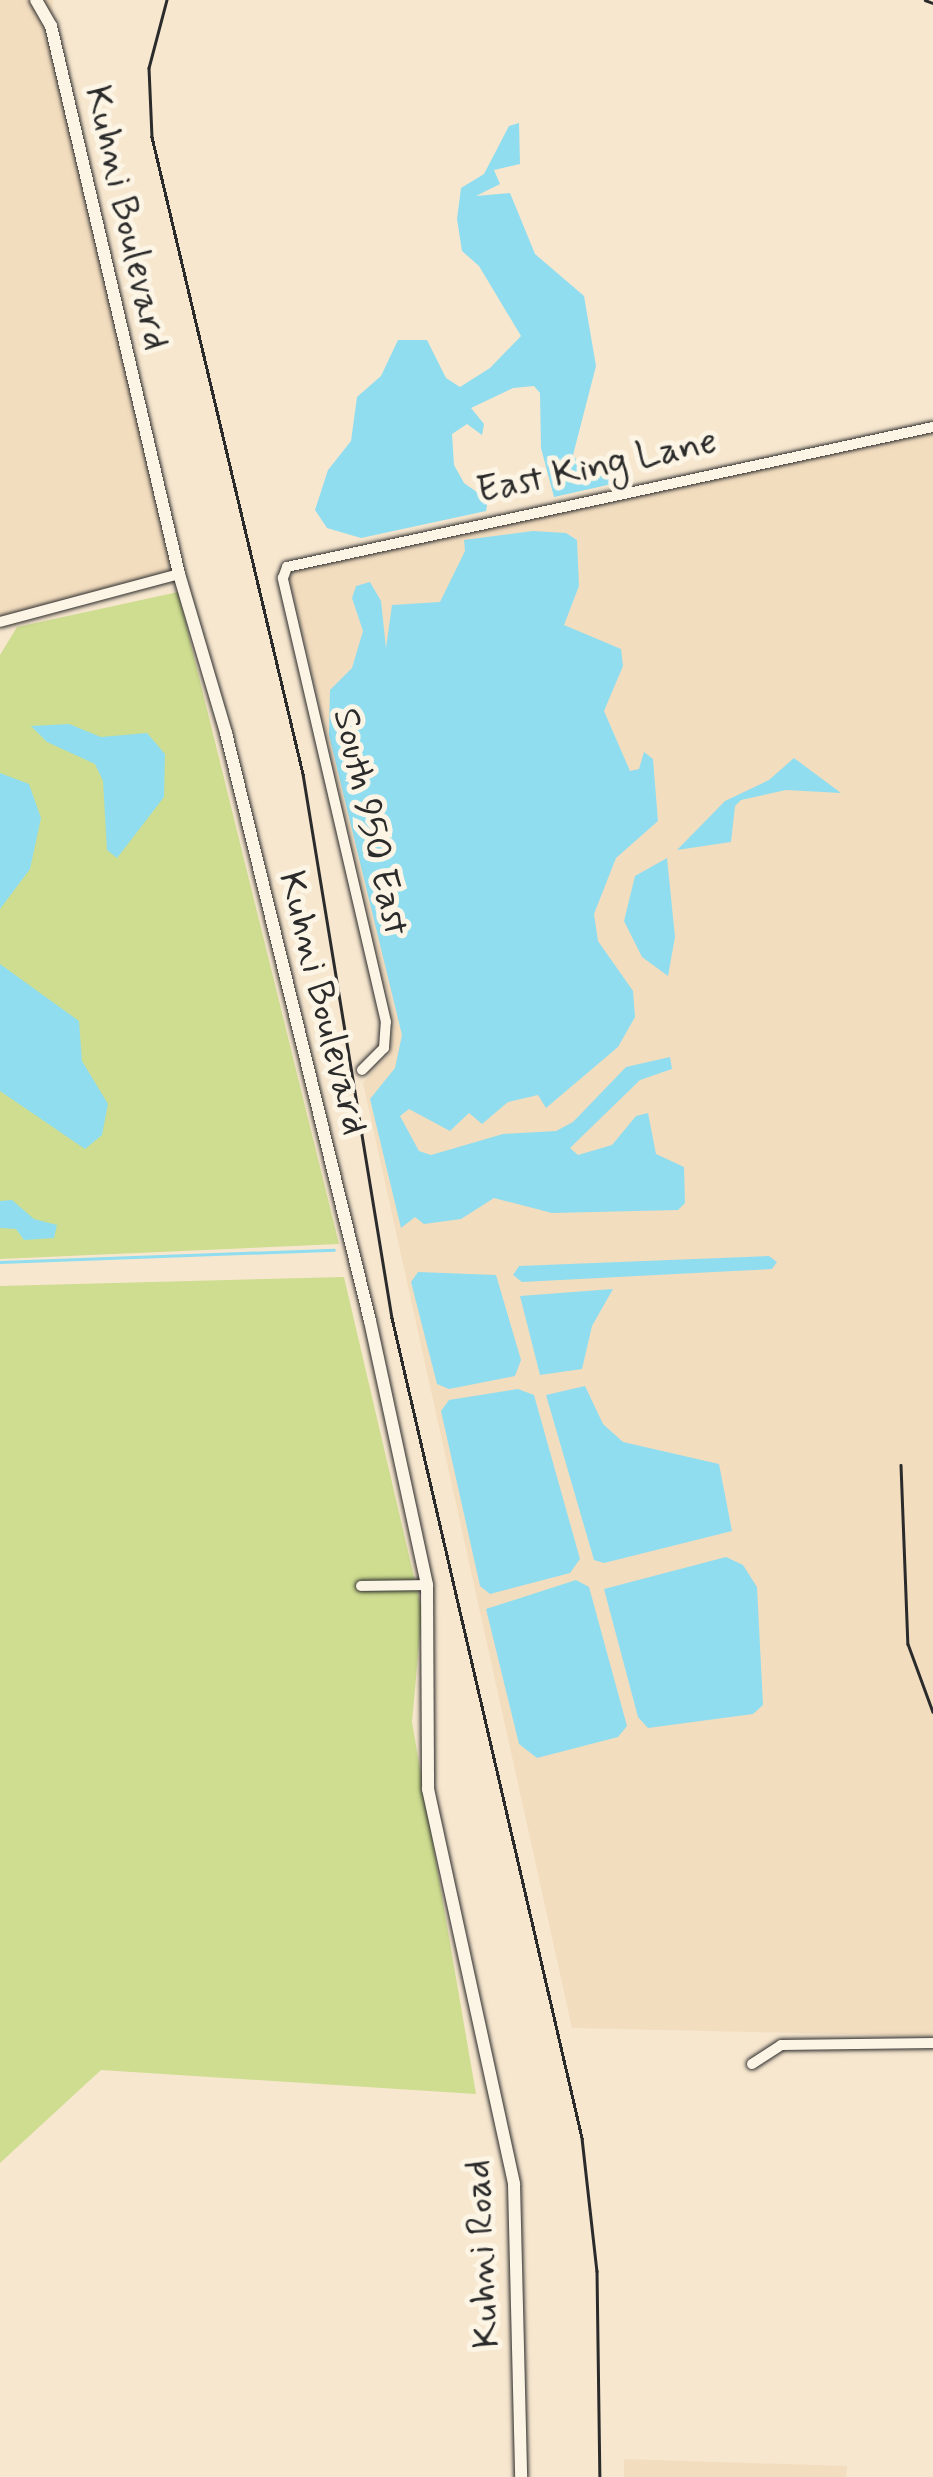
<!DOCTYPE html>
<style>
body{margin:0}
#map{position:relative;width:933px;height:2477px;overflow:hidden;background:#f7e7cf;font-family:Mynerve,sans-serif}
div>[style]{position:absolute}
.built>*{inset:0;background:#f3ddbf}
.green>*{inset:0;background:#cedd90}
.water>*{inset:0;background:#90ddef}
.stream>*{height:2.5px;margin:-1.25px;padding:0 1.25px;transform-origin:1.25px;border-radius:1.25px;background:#90ddef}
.roads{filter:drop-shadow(0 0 2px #2b2b2b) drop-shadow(0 0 2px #2b2b2b)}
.minor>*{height:10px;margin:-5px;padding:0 5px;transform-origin:5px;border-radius:5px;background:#fcf5e5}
.tertiary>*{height:12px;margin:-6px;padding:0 6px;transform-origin:6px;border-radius:6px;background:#fcf5e5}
.rail>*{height:2.5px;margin:-1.25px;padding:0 1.25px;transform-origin:1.25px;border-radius:1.25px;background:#2b2b2b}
span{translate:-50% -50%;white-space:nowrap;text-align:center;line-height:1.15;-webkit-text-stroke:10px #fcf5e5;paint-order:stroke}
.street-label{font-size:38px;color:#2b2b2b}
</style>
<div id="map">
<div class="built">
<i style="clip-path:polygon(0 0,53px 0,51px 26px,179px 574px,0 622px)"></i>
<i style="clip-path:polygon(933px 430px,933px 2036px,572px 2028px,363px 1083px,390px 1053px,395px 1023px,290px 578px,298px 567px)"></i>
<i style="clip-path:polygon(624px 2459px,847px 2466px,846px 2477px,624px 2477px)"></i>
</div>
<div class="green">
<i style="clip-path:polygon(178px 592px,339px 1244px,0 1259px,0 655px,17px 627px)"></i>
<i style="clip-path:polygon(344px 1277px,422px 1611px,412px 1722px,476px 2094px,101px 2070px,0 2163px,0 1286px)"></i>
</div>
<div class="water">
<i style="clip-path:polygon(519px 123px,520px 164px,494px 170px,500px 184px,476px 196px,510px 193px,535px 254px,584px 296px,596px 366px,573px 455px,591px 480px,610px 466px,634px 479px,554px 497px,541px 448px,540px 393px,534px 386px,513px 388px,471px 408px,484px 424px,482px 435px,467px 424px,452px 434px,454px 465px,464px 483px,488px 500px,486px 511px,361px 538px,327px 528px,315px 510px,328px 470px,351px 441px,357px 397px,381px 376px,398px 340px,427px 340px,446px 378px,460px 387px,490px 368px,521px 336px,479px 266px,462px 251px,457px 219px,461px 188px,484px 174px,509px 126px)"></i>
<i style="clip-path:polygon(533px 531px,566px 533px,577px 540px,579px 586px,564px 625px,621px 649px,623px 666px,604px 711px,630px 771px,639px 769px,644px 752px,653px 759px,658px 821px,616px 858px,594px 914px,598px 941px,633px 991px,635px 1017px,618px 1047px,546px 1108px,538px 1095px,508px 1102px,482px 1124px,469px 1113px,450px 1131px,409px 1109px,400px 1116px,419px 1151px,431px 1155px,503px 1134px,556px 1131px,573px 1122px,626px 1067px,670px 1057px,672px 1069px,640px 1080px,570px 1148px,578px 1155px,612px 1145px,636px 1116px,648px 1113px,656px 1154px,684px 1167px,685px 1203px,678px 1210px,552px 1213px,494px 1198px,461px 1219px,424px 1224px,415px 1217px,401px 1228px,370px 1099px,395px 1068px,402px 1035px,329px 735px,330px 690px,352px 668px,363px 631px,352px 598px,356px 586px,370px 582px,381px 601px,386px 648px,392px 605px,440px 602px,465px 551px,464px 540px)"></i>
<i style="clip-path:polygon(69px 724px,101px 737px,147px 733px,165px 754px,164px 797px,117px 858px,107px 850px,103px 781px,95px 764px,47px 742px,31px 726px)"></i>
<i style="clip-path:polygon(794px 758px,841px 793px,786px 790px,741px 800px,735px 806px,731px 842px,677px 850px,725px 801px,769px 780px)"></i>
<i style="clip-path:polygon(0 773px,29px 784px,41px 818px,30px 869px,0 909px)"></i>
<i style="clip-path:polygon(667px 858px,675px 937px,668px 976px,642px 957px,624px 921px,635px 876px)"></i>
<i style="clip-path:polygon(0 964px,79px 1021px,82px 1061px,108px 1104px,102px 1135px,85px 1149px,0 1091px)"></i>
<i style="clip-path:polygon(12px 1200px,34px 1219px,57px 1225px,54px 1238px,24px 1240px,16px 1229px,0 1228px,0 1201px)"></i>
<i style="clip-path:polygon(769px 1256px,777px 1262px,772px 1269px,522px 1282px,513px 1275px,519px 1266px)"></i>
<i style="clip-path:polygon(418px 1272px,496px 1275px,521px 1360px,515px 1376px,449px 1389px,437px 1384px,411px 1282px)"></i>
<i style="clip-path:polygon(613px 1289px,592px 1326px,582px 1369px,540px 1375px,520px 1296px)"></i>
<i style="clip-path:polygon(585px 1386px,603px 1424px,623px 1442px,719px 1464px,732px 1531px,604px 1563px,594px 1560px,546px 1395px)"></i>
<i style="clip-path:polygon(518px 1389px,534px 1395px,580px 1559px,570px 1573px,490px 1594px,480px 1586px,441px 1411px,449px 1400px)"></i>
<i style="clip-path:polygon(726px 1557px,743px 1565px,757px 1587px,763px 1705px,753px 1714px,648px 1728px,638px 1717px,604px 1589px)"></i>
<i style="clip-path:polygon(576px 1580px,589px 1587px,627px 1726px,618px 1737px,537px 1758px,519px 1744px,486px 1609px)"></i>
</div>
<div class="stream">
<i style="left:0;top:1262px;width:334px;rotate:-2.1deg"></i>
</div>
<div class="roads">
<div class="minor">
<i style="left:0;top:622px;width:185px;rotate:-15deg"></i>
<i style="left:362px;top:1070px;width:31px;rotate:-45deg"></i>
<i style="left:384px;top:1048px;width:26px;rotate:-86deg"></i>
<i style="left:386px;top:1022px;width:456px;rotate:-103.1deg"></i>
<i style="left:283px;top:578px;width:12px;rotate:-70deg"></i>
<i style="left:287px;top:567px;width:661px;rotate:-12.23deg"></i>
<i style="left:361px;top:1586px;width:66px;rotate:-0.9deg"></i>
<i style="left:752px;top:2064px;width:35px;rotate:-33deg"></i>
<i style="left:781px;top:2045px;width:152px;rotate:-0.8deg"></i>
</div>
<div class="tertiary">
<i style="left:36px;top:0;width:30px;rotate:60deg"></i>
<i style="left:51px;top:26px;width:563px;rotate:76.85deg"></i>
<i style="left:179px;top:574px;width:166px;rotate:73.5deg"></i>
<i style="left:226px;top:733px;width:605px;rotate:76.24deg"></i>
<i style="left:370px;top:1321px;width:270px;rotate:77.8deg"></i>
<i style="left:427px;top:1585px;width:204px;rotate:89.7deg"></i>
<i style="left:428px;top:1789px;width:404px;rotate:77.7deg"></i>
<i style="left:514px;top:2184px;width:293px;rotate:88.6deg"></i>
</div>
</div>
<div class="rail">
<i style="left:167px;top:0;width:70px;rotate:104.8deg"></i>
<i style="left:149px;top:68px;width:69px;rotate:87.5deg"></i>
<i style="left:152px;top:137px;width:655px;rotate:76.66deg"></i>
<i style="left:303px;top:774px;width:551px;rotate:80.71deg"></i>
<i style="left:392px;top:1318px;width:842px;rotate:76.95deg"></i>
<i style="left:582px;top:2138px;width:134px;rotate:83.6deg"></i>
<i style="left:597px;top:2271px;width:206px;rotate:89.2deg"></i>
<i style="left:925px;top:0;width:9px;rotate:21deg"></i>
<i style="left:901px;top:1465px;width:179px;rotate:87.8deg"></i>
<i style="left:908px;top:1644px;width:72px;rotate:69.8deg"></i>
</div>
<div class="street-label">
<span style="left:126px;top:218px;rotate:77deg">Kuhni Boulevard</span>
<span style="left:597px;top:467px;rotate:-12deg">East King Lane</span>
<span style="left:370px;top:822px;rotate:77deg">South 950 East</span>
<span style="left:322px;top:1003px;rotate:76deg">Kuhni Boulevard</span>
<span style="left:483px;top:2254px;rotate:-93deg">Kuhni Road</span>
</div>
</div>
